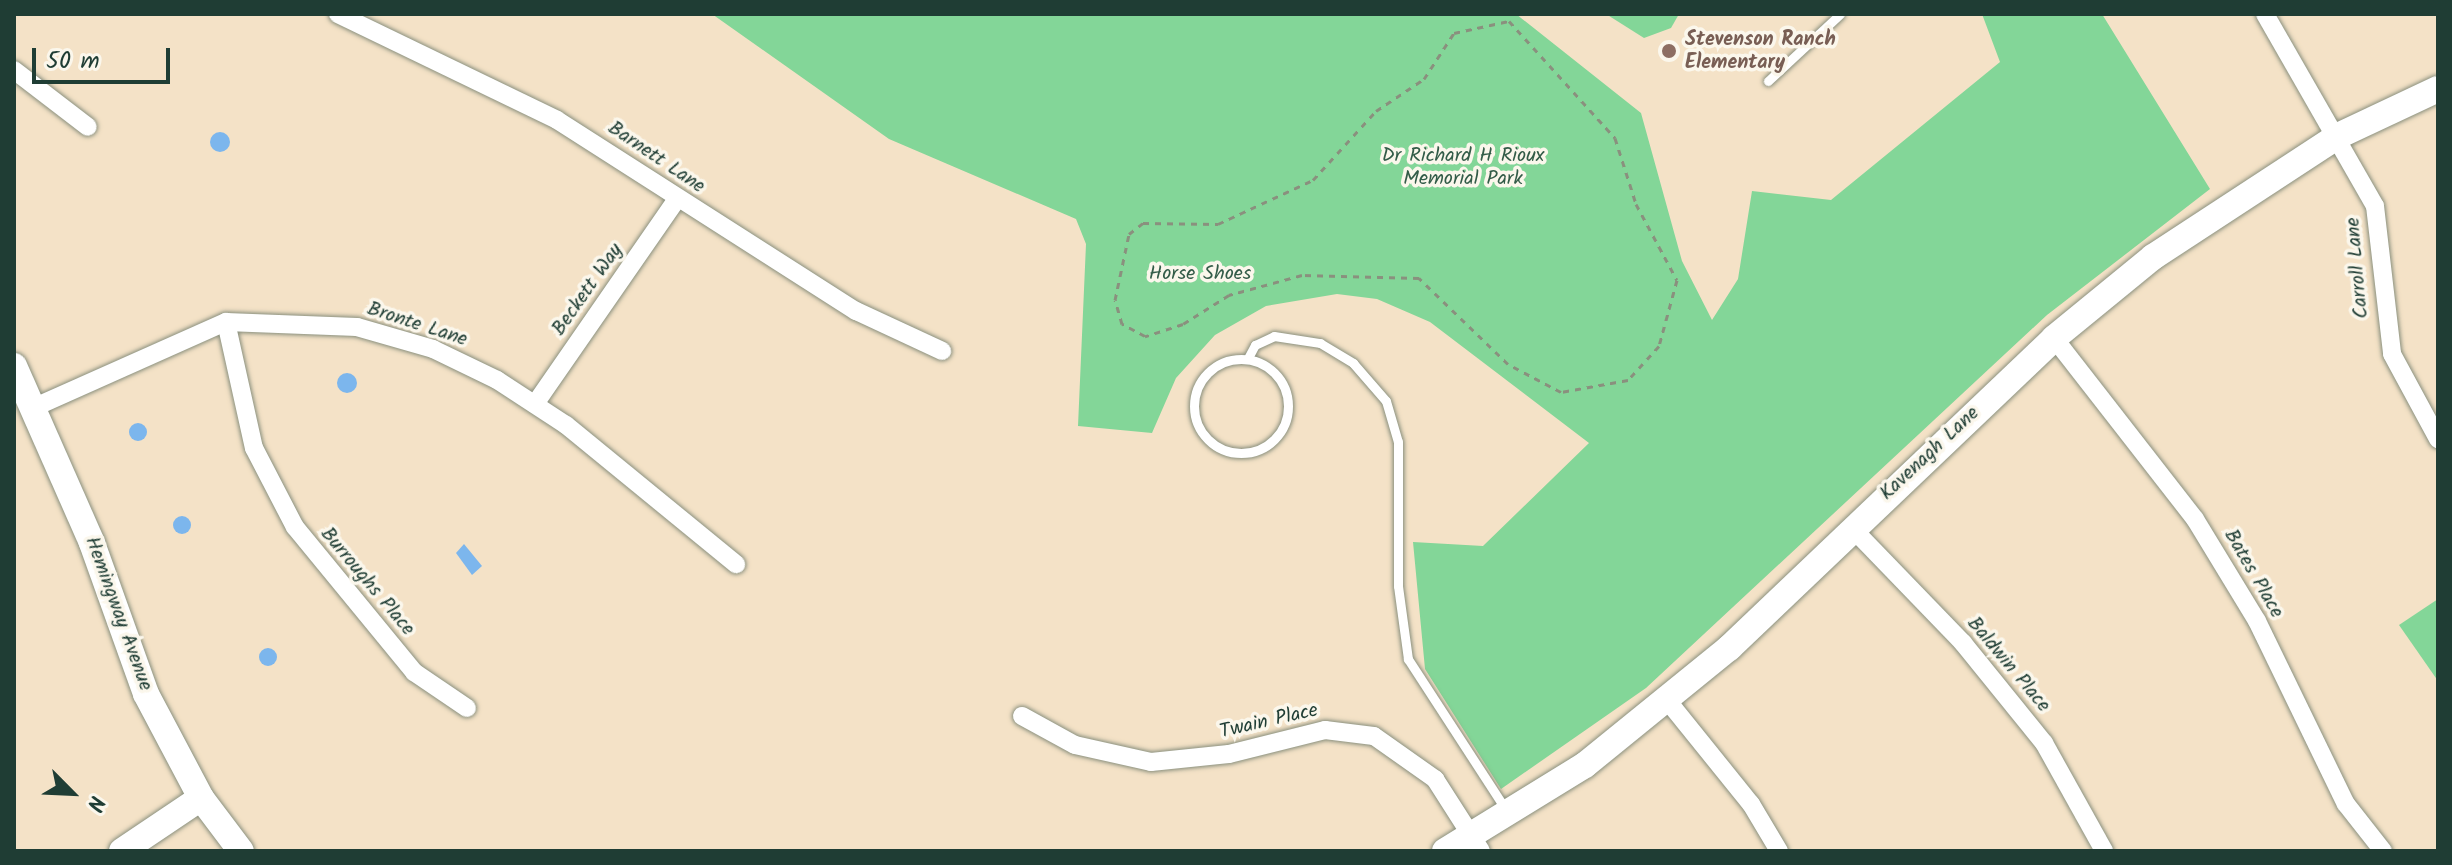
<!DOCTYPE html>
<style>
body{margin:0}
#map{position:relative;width:2452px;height:865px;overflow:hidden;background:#f4e2c7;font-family:Kalam,sans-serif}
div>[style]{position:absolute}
.green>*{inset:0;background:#83d698}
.water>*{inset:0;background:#7cb6ed}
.round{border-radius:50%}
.path>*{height:3px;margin-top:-1.5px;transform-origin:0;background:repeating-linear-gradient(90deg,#8a907e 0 6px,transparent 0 12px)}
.roads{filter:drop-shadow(0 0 2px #8a907e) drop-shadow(0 0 2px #8a907e)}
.lane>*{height:9px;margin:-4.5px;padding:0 4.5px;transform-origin:4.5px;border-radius:4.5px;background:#fff}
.lane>.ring{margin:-4.5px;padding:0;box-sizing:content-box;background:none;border:9px solid #fff;border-radius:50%}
.street>*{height:18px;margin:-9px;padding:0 9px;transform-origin:9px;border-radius:9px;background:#fff}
.secondary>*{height:26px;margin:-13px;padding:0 13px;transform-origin:13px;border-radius:13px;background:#fff}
.dots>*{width:22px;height:22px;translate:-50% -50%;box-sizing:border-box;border:4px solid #fbf7ec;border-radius:50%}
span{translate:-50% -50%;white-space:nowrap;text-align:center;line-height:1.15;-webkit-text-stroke:7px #fbf7ec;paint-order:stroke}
.education-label{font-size:20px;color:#785e54;font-weight:700}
.left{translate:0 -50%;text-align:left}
.park-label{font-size:20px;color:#335c48}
.street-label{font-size:20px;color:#1f3d34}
.frame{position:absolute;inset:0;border:16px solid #1f3d34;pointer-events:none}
.north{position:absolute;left:32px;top:753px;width:80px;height:80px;-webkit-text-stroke:6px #fbf7ec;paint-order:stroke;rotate:114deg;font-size:22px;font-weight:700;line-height:32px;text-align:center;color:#1f3d34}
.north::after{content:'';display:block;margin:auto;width:28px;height:36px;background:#1f3d34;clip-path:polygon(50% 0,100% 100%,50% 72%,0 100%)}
.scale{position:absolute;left:32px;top:48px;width:138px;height:36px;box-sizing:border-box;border:4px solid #1f3d34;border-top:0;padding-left:10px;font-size:24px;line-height:28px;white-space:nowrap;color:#1f3d34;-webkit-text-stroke:6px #fbf7ec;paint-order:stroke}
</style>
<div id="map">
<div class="green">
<i style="clip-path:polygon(712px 14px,1516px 14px,1641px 113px,1682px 261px,1712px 320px,1738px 279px,1752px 191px,1831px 200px,2000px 62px,1982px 14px,2102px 14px,2210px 189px,2047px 315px,1646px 688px,1501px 789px,1425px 669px,1413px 542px,1483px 546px,1589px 443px,1430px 322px,1377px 299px,1337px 294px,1266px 306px,1215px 335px,1176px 378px,1152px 433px,1078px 426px,1086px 244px,1076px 219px,889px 139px)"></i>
<i style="clip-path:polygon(1606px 14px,1679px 14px,1671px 28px,1644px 38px)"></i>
<i style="clip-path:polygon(2438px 599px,2438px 681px,2399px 625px)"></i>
</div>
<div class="water">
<i class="round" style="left:210px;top:132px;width:20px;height:20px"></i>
<i class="round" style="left:337px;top:373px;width:20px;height:20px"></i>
<i class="round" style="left:129px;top:423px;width:18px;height:18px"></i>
<i class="round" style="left:173px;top:516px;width:18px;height:18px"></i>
<i style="clip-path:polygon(464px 544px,482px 566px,472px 575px,456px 553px)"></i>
<i class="round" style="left:259px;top:648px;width:18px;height:18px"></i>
</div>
<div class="path">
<i style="left:1509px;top:21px;width:158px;rotate:47.8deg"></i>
<i style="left:1615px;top:138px;width:69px;rotate:72.3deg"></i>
<i style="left:1636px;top:204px;width:86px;rotate:61.7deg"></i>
<i style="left:1677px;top:280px;width:68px;rotate:105.3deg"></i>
<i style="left:1659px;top:346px;width:46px;rotate:132.4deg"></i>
<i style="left:1628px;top:380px;width:68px;rotate:169.8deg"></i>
<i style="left:1561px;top:392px;width:60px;rotate:-152.2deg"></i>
<i style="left:1508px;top:364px;width:124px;rotate:-136deg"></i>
<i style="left:1419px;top:278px;width:117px;rotate:-178.5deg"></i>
<i style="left:1302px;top:275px;width:76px;rotate:164.7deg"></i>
<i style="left:1229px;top:295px;width:54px;rotate:147.8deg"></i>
<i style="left:1183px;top:324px;width:40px;rotate:162deg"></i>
<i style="left:1145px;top:336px;width:26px;rotate:-152deg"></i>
<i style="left:1122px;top:324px;width:25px;rotate:-106deg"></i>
<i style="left:1115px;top:300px;width:67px;rotate:-78deg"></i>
<i style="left:1129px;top:234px;width:18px;rotate:-38deg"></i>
<i style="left:1143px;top:223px;width:75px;rotate:0.8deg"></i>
<i style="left:1218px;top:224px;width:105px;rotate:-24.9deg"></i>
<i style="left:1313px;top:180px;width:93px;rotate:-47.6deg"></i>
<i style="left:1376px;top:111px;width:58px;rotate:-33.7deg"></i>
<i style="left:1424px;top:79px;width:55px;rotate:-56.9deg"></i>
<i style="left:1454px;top:33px;width:56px;rotate:-12.3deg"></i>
</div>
<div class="roads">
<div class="lane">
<i style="left:1768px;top:81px;width:98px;rotate:-42.9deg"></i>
<i style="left:1248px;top:358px;width:15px;rotate:-62deg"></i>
<i style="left:1255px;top:345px;width:21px;rotate:-25deg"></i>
<i style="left:1274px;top:336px;width:47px;rotate:8.7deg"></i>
<i style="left:1320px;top:343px;width:39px;rotate:31deg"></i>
<i style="left:1353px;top:363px;width:50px;rotate:49deg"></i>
<i style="left:1386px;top:401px;width:43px;rotate:73.7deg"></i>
<i style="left:1398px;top:442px;width:144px;rotate:90deg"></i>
<i style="left:1398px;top:586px;width:74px;rotate:82.2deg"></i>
<i style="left:1408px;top:659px;width:180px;rotate:57deg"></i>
<i class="ring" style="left:1194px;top:359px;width:85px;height:85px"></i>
</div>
<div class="street">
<i style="left:338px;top:14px;width:243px;rotate:25.8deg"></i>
<i style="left:557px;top:120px;width:355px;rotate:32.6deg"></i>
<i style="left:856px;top:311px;width:95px;rotate:24.9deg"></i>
<i style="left:2265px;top:14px;width:221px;rotate:60.2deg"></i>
<i style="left:2375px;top:206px;width:149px;rotate:83.4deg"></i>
<i style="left:2392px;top:354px;width:97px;rotate:61.6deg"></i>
<i style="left:14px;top:70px;width:93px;rotate:37.6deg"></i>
<i style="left:226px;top:322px;width:129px;rotate:77.5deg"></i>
<i style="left:254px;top:448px;width:89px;rotate:62.6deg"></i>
<i style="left:295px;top:527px;width:188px;rotate:50.6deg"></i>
<i style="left:414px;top:672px;width:64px;rotate:34.2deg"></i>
<i style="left:2054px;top:338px;width:229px;rotate:52.1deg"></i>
<i style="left:2195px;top:519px;width:119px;rotate:58.7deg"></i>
<i style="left:2257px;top:621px;width:203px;rotate:64.1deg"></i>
<i style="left:2346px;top:804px;width:60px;rotate:51.8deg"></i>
<i style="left:535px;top:404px;width:248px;rotate:-55.3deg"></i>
<i style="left:37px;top:406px;width:207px;rotate:-24deg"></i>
<i style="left:226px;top:322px;width:131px;rotate:2.2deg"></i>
<i style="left:357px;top:327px;width:79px;rotate:16.1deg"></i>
<i style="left:433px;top:349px;width:71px;rotate:25.8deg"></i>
<i style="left:497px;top:380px;width:82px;rotate:33.1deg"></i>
<i style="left:566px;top:425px;width:220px;rotate:39.3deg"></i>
<i style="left:1852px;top:528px;width:160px;rotate:46deg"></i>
<i style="left:1963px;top:643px;width:129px;rotate:51deg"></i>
<i style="left:2044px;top:743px;width:124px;rotate:60.9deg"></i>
<i style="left:1667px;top:700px;width:134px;rotate:51.1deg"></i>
<i style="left:1751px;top:804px;width:55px;rotate:59.2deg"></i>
<i style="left:1022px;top:716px;width:60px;rotate:28.7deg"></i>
<i style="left:1075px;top:745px;width:78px;rotate:12.6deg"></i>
<i style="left:1151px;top:762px;width:78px;rotate:-5.9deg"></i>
<i style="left:1229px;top:754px;width:99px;rotate:-14deg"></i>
<i style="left:1325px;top:730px;width:49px;rotate:7deg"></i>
<i style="left:1374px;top:736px;width:75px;rotate:35.2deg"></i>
<i style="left:1435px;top:779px;width:85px;rotate:57.4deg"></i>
</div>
<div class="secondary">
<i style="left:14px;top:366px;width:193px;rotate:66.2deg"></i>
<i style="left:92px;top:543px;width:160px;rotate:70.3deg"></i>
<i style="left:146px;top:694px;width:118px;rotate:62.1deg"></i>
<i style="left:201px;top:798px;width:66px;rotate:53deg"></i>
<i style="left:122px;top:851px;width:95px;rotate:-33.9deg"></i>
<i style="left:1445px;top:851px;width:164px;rotate:-31.6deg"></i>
<i style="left:1585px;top:765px;width:186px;rotate:-39.1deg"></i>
<i style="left:1729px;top:648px;width:449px;rotate:-43.6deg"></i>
<i style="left:2054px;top:338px;width:128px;rotate:-39.3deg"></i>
<i style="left:2153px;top:257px;width:221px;rotate:-33.2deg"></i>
<i style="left:2338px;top:136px;width:110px;rotate:-25.2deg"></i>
</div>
</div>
<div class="dots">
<i style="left:1669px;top:51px;background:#8d6e63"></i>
</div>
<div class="education-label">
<span class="left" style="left:1685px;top:52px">Stevenson Ranch<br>Elementary</span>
</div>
<div class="park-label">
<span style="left:1463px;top:168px">Dr Richard H Rioux<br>Memorial Park</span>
<span style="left:1200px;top:274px">Horse Shoes</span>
</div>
<div class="street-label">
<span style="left:656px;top:158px;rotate:34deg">Barnett Lane</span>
<span style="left:2358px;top:268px;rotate:-95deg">Carroll Lane</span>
<span style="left:588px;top:290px;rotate:-55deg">Beckett Way</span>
<span style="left:417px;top:325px;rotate:18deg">Bronte Lane</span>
<span style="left:1930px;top:454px;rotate:-43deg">Kavenagh Lane</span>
<span style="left:2253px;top:574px;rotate:60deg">Bates Place</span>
<span style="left:367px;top:582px;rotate:50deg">Burroughs Place</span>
<span style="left:118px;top:614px;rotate:70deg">Hemingway Avenue</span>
<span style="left:2008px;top:665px;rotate:50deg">Baldwin Place</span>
<span style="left:1269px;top:722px;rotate:-13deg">Twain Place</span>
</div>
<div class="frame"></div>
<div class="north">N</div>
<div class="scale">50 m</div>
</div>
